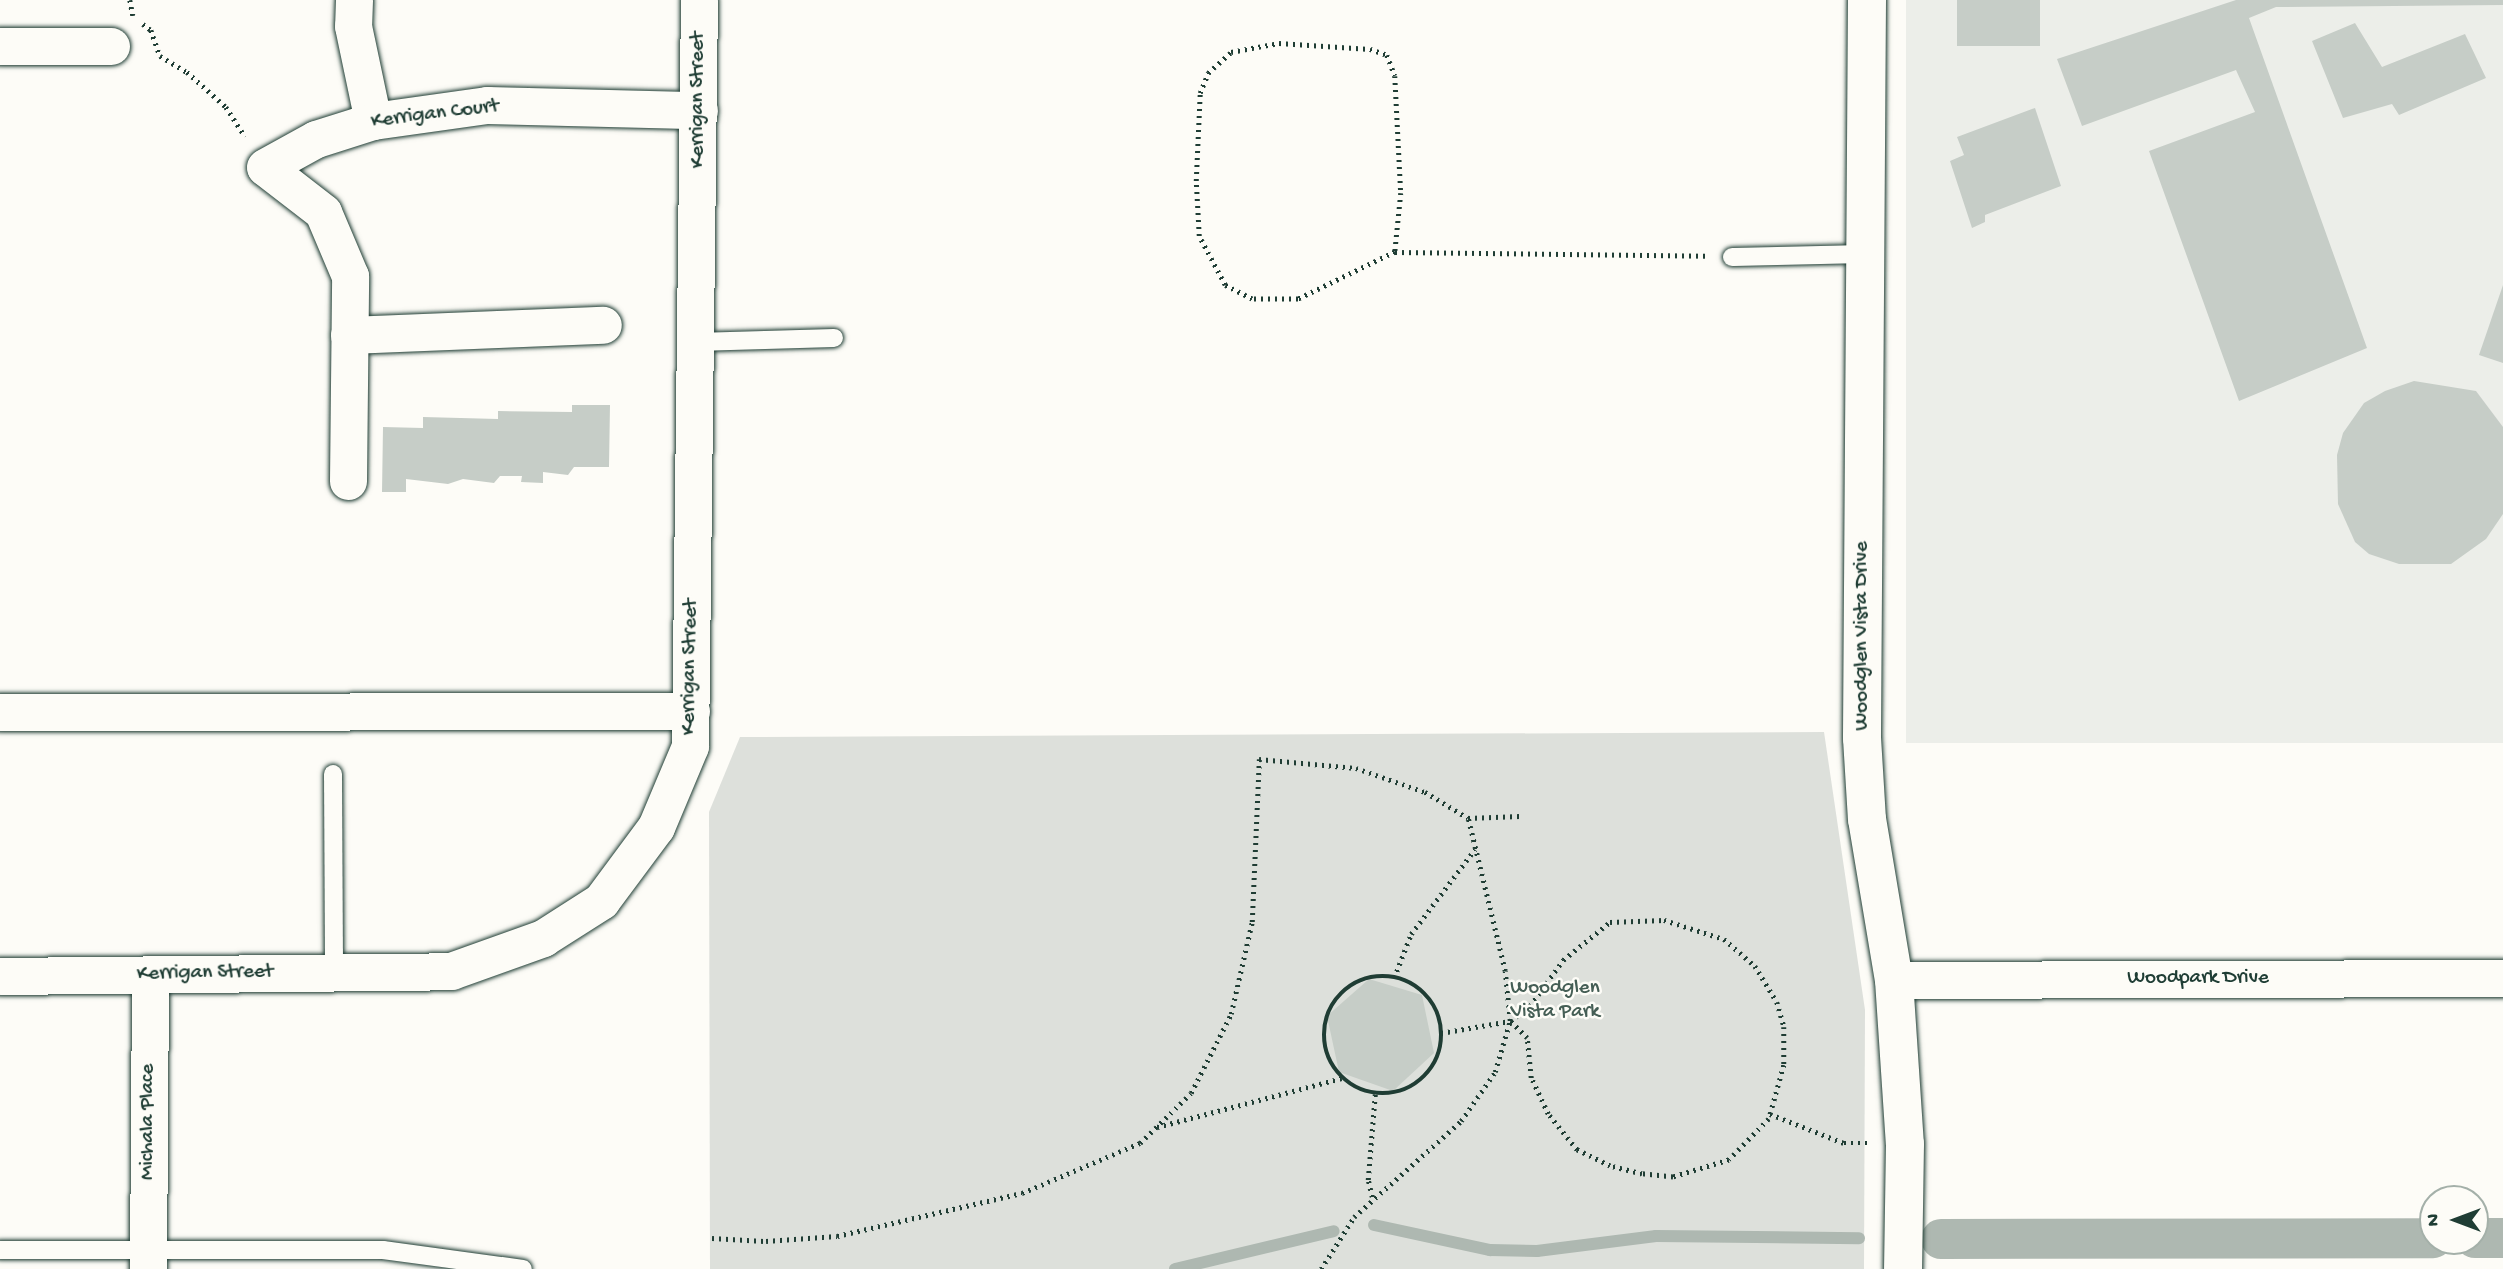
<!DOCTYPE html>
<style>
body{margin:0}
#map{position:relative;width:2503px;height:1269px;overflow:hidden;background:#fdfcf7;font-family:"Gochi Hand",sans-serif}
div>[style]{position:absolute}
.built>*{inset:0;background:#eceee9;transform-origin:0 0}
.green>*{inset:0;background:#dde0db}
.stream>*{height:12px;margin:-6px;padding:0 6px;transform-origin:6px;border-radius:6px;background:#aeb8b1}
.canal>*{height:40px;margin:-20px;padding:0 20px;transform-origin:20px;border-radius:20px;background:#aeb8b1}
.building>*{inset:0;background:#c6cdc7;transform-origin:0 0}
.path>*{height:4.5px;margin-top:-2.25px;transform-origin:0;background:repeating-linear-gradient(90deg,#1f3d34 0 2px,transparent 0 7px)}
.path>.ring{margin:-2.25px;padding:0;box-sizing:content-box;background:none;border:4.5px solid #1f3d34;border-radius:50%}
.roads{filter:drop-shadow(0 0 2px #1f3d34) drop-shadow(0 0 2px #1f3d34)}
.lane>*{height:18px;margin:-9px;padding:0 9px;transform-origin:9px;border-radius:9px;background:#fdfcf7}
.street>*{height:37px;margin:-18.5px;padding:0 18.5px;transform-origin:18.5px;border-radius:18.5px;background:#fdfcf7}
.secondary>*{height:38px;margin:-19px;padding:0 19px;transform-origin:19px;border-radius:19px;background:#fdfcf7}
span{translate:-50% -50%;white-space:nowrap;text-align:center;line-height:1.15;-webkit-text-stroke:5px #fdfcf7;paint-order:stroke}
.street-label{font-size:21px;color:#1f3d34}
.park-label{font-size:21px;color:#455e55}
.north{position:absolute;left:2419px;top:1185px;width:70px;height:70px;box-sizing:border-box;background:#fdfcf7;border:2px solid #a4b0a9;border-radius:50%;rotate:270deg;font-size:19px;font-weight:700;line-height:28px;text-align:center;color:#1f3d34}
.north::after{content:'';display:block;margin:auto;width:24px;height:32px;background:#1f3d34;clip-path:polygon(50% 0,100% 100%,50% 72%,0 100%)}
</style>
<div id="map">
<div class="built">
<i style="left:1906px;top:0;width:597px;height:743px"></i>
</div>
<div class="green">
<i style="clip-path:polygon(1824px 732px,1865px 1010px,1864px 1269px,710px 1269px,709px 812px,740px 737px)"></i>
</div>
<div class="stream">
<i style="left:1374px;top:1225px;width:119px;rotate:12.2deg"></i>
<i style="left:1490px;top:1250px;width:47px;rotate:1.2deg"></i>
<i style="left:1537px;top:1251px;width:120px;rotate:-7.2deg"></i>
<i style="left:1656px;top:1236px;width:203px;rotate:0.6deg"></i>
<i style="left:1175px;top:1269px;width:163px;rotate:-13.4deg"></i>
</div>
<div class="canal">
<i style="left:2475px;top:1238px;width:28px"></i>
<i style="left:1941px;top:1239px;width:492px;rotate:-0.1deg"></i>
</div>
<div class="building">
<i style="left:1957px;top:0;width:83px;height:46px"></i>
<i style="clip-path:polygon(2236px 0,2503px 0,2503px 5px,2276px 7px,2249px 18px,2367px 348px,2239px 401px,2149px 151px,2255px 112px,2236px 70px,2082px 126px,2057px 59px)"></i>
<i style="clip-path:polygon(2355px 23px,2382px 67px,2465px 34px,2486px 78px,2399px 115px,2392px 104px,2343px 118px,2312px 41px)"></i>
<i style="clip-path:polygon(2035px 108px,2061px 186px,1985px 215px,1985px 222px,1972px 228px,1950px 161px,1964px 155px,1957px 137px)"></i>
<i style="clip-path:polygon(2503px 285px,2503px 363px,2479px 355px)"></i>
<i style="clip-path:polygon(2414px 381px,2476px 391px,2503px 427px,2503px 514px,2486px 539px,2451px 564px,2399px 564px,2369px 554px,2355px 542px,2338px 504px,2337px 455px,2343px 433px,2364px 403px,2385px 391px)"></i>
<i style="clip-path:polygon(572px 405px,610px 405px,609px 467px,574px 467px,568px 475px,543px 472px,543px 483px,521px 482px,522px 476px,500px 476px,494px 483px,463px 479px,448px 484px,406px 479px,406px 492px,382px 492px,383px 427px,423px 428px,423px 417px,498px 419px,498px 411px,572px 412px)"></i>
<i style="clip-path:polygon(1369px 979px,1422px 995px,1434px 1053px,1393px 1091px,1339px 1072px,1327px 1016px)"></i>
</div>
<div class="path">
<i style="left:130px;top:0;width:16px;rotate:79deg"></i>
<i style="left:143px;top:24px;width:10px;rotate:37deg"></i>
<i style="left:151px;top:30px;width:28px;rotate:71deg"></i>
<i style="left:160px;top:56px;width:31px;rotate:31deg"></i>
<i style="left:187px;top:72px;width:52px;rotate:41.9deg"></i>
<i style="left:226px;top:107px;width:35px;rotate:57deg"></i>
<i style="left:1395px;top:252px;width:108px;rotate:154.1deg"></i>
<i style="left:1298px;top:299px;width:46px;rotate:180deg"></i>
<i style="left:1252px;top:299px;width:30px;rotate:-153deg"></i>
<i style="left:1225px;top:285px;width:55px;rotate:-118deg"></i>
<i style="left:1199px;top:236px;width:55px;rotate:-93.1deg"></i>
<i style="left:1196px;top:181px;width:88px;rotate:-87.4deg"></i>
<i style="left:1200px;top:93px;width:22px;rotate:-68deg"></i>
<i style="left:1208px;top:73px;width:31px;rotate:-42deg"></i>
<i style="left:1231px;top:52px;width:49px;rotate:-10.6deg"></i>
<i style="left:1279px;top:43px;width:91px;rotate:3.8deg"></i>
<i style="left:1370px;top:49px;width:18px;rotate:19deg"></i>
<i style="left:1387px;top:55px;width:22px;rotate:69deg"></i>
<i style="left:1395px;top:76px;width:117px;rotate:87.1deg"></i>
<i style="left:1401px;top:193px;width:59px;rotate:95.8deg"></i>
<i style="left:1395px;top:252px;width:312px;rotate:0.7deg"></i>
<i class="ring" style="left:1324px;top:976px;width:113.5px;height:113.5px"></i>
<i style="left:1394px;top:978px;width:47px;rotate:-68.9deg"></i>
<i style="left:1411px;top:934px;width:106px;rotate:-53deg"></i>
<i style="left:1441px;top:1033px;width:70px;rotate:-9.9deg"></i>
<i style="left:1510px;top:1021px;width:25px;rotate:-37deg"></i>
<i style="left:1530px;top:1006px;width:57px;rotate:-54.3deg"></i>
<i style="left:1563px;top:960px;width:60px;rotate:-39deg"></i>
<i style="left:1610px;top:922px;width:54px;rotate:-2.1deg"></i>
<i style="left:1664px;top:920px;width:63px;rotate:17.6deg"></i>
<i style="left:1724px;top:939px;width:41px;rotate:41.1deg"></i>
<i style="left:1755px;top:966px;width:42px;rotate:58.6deg"></i>
<i style="left:1777px;top:1002px;width:26px;rotate:74deg"></i>
<i style="left:1784px;top:1027px;width:38px;rotate:90deg"></i>
<i style="left:1784px;top:1065px;width:56px;rotate:105.5deg"></i>
<i style="left:1769px;top:1119px;width:57px;rotate:134.3deg"></i>
<i style="left:1729px;top:1160px;width:59px;rotate:163.1deg"></i>
<i style="left:1673px;top:1177px;width:31px;rotate:-174deg"></i>
<i style="left:1642px;top:1174px;width:33px;rotate:-166deg"></i>
<i style="left:1610px;top:1166px;width:37px;rotate:-154deg"></i>
<i style="left:1577px;top:1150px;width:46px;rotate:-128.9deg"></i>
<i style="left:1548px;top:1114px;width:40px;rotate:-115deg"></i>
<i style="left:1531px;top:1078px;width:40px;rotate:-95.7deg"></i>
<i style="left:1527px;top:1038px;width:24px;rotate:-135deg"></i>
<i style="left:1770px;top:1114px;width:79px;rotate:21.4deg"></i>
<i style="left:1844px;top:1143px;width:25px"></i>
<i style="left:1157px;top:1127px;width:191px;rotate:-14.8deg"></i>
<i style="left:1372px;top:1197px;width:17px;rotate:-103deg"></i>
<i style="left:1368px;top:1180px;width:86px;rotate:-85.3deg"></i>
<i style="left:712px;top:1238px;width:54px;rotate:3.2deg"></i>
<i style="left:766px;top:1241px;width:71px;rotate:-4deg"></i>
<i style="left:837px;top:1236px;width:190px;rotate:-13.1deg"></i>
<i style="left:1022px;top:1193px;width:128px;rotate:-23deg"></i>
<i style="left:1140px;top:1143px;width:71px;rotate:-44.4deg"></i>
<i style="left:1191px;top:1093px;width:89px;rotate:-63.1deg"></i>
<i style="left:1231px;top:1014px;width:94px;rotate:-77.1deg"></i>
<i style="left:1252px;top:922px;width:163px;rotate:-87.5deg"></i>
<i style="left:1259px;top:759px;width:97px;rotate:5.3deg"></i>
<i style="left:1356px;top:768px;width:73px;rotate:19.2deg"></i>
<i style="left:1425px;top:792px;width:50px;rotate:31.2deg"></i>
<i style="left:1468px;top:818px;width:52px;rotate:-2.2deg"></i>
<i style="left:1321px;top:1269px;width:62px;rotate:-57.6deg"></i>
<i style="left:1354px;top:1217px;width:144px;rotate:-41.9deg"></i>
<i style="left:1461px;top:1121px;width:60px;rotate:-55.2deg"></i>
<i style="left:1495px;top:1072px;width:53px;rotate:-73.6deg"></i>
<i style="left:1510px;top:1021px;width:50px;rotate:-95.7deg"></i>
<i style="left:1505px;top:971px;width:157px;rotate:-103.6deg"></i>
</div>
<div class="roads">
<div class="lane">
<i style="left:1732px;top:257px;width:134px;rotate:-1.3deg"></i>
<i style="left:696px;top:342px;width:138px;rotate:-1.7deg"></i>
<i style="left:333px;top:774px;width:198px;rotate:89.7deg"></i>
<i style="left:0;top:1250px;width:383px"></i>
<i style="left:383px;top:1250px;width:141px;rotate:7.7deg"></i>
</div>
<div class="street">
<i style="left:354px;top:0;width:26px;rotate:92deg"></i>
<i style="left:353px;top:26px;width:97px;rotate:78.1deg"></i>
<i style="left:0;top:46px;width:111px"></i>
<i style="left:349px;top:335px;width:254px;rotate:-2.3deg"></i>
<i style="left:348px;top:481px;width:205px;rotate:-89.4deg"></i>
<i style="left:350px;top:276px;width:69px;rotate:-112.9deg"></i>
<i style="left:323px;top:212px;width:73px;rotate:-142.2deg"></i>
<i style="left:265px;top:167px;width:58px;rotate:-28.8deg"></i>
<i style="left:316px;top:139px;width:60px;rotate:-17.5deg"></i>
<i style="left:373px;top:121px;width:115px;rotate:-8deg"></i>
<i style="left:487px;top:105px;width:212px;rotate:1.4deg"></i>
<i style="left:0;top:712px;width:691px;rotate:-0.08deg"></i>
<i style="left:0;top:976px;width:451px;rotate:-0.6deg"></i>
<i style="left:451px;top:971px;width:98px;rotate:-19.7deg"></i>
<i style="left:543px;top:938px;width:69px;rotate:-32.5deg"></i>
<i style="left:601px;top:901px;width:92px;rotate:-53.4deg"></i>
<i style="left:656px;top:827px;width:88px;rotate:-67.2deg"></i>
<i style="left:690px;top:746px;width:746px;rotate:-89.31deg"></i>
<i style="left:1894px;top:980px;width:609px;rotate:-0.19deg"></i>
<i style="left:148px;top:1269px;width:294px;rotate:-89.6deg"></i>
</div>
<div class="secondary">
<i style="left:1867px;top:0;width:738px;rotate:90.39deg"></i>
<i style="left:1862px;top:738px;width:81px;rotate:86.5deg"></i>
<i style="left:1867px;top:819px;width:163px;rotate:80.5deg"></i>
<i style="left:1894px;top:980px;width:164px;rotate:86.2deg"></i>
<i style="left:1905px;top:1144px;width:125px;rotate:90.9deg"></i>
</div>
</div>
<div class="street-label">
<span style="left:699px;top:100px;rotate:-90deg">Kerrigan Street</span>
<span style="left:435px;top:115px;rotate:-7deg">Kerrigan Court</span>
<span style="left:1863px;top:636px;rotate:-90deg">Woodglen Vista Drive</span>
<span style="left:691px;top:667px;rotate:-89deg">Kerrigan Street</span>
<span style="left:205px;top:974px;rotate:-1deg">Kerrigan Street</span>
<span style="left:2198px;top:979px">Woodpark Drive</span>
<span style="left:149px;top:1122px;rotate:-90deg">Michala Place</span>
</div>
<div class="park-label">
<span style="left:1555px;top:1001px">Woodglen<br>Vista Park</span>
</div>
<div class="north">N</div>
</div>
